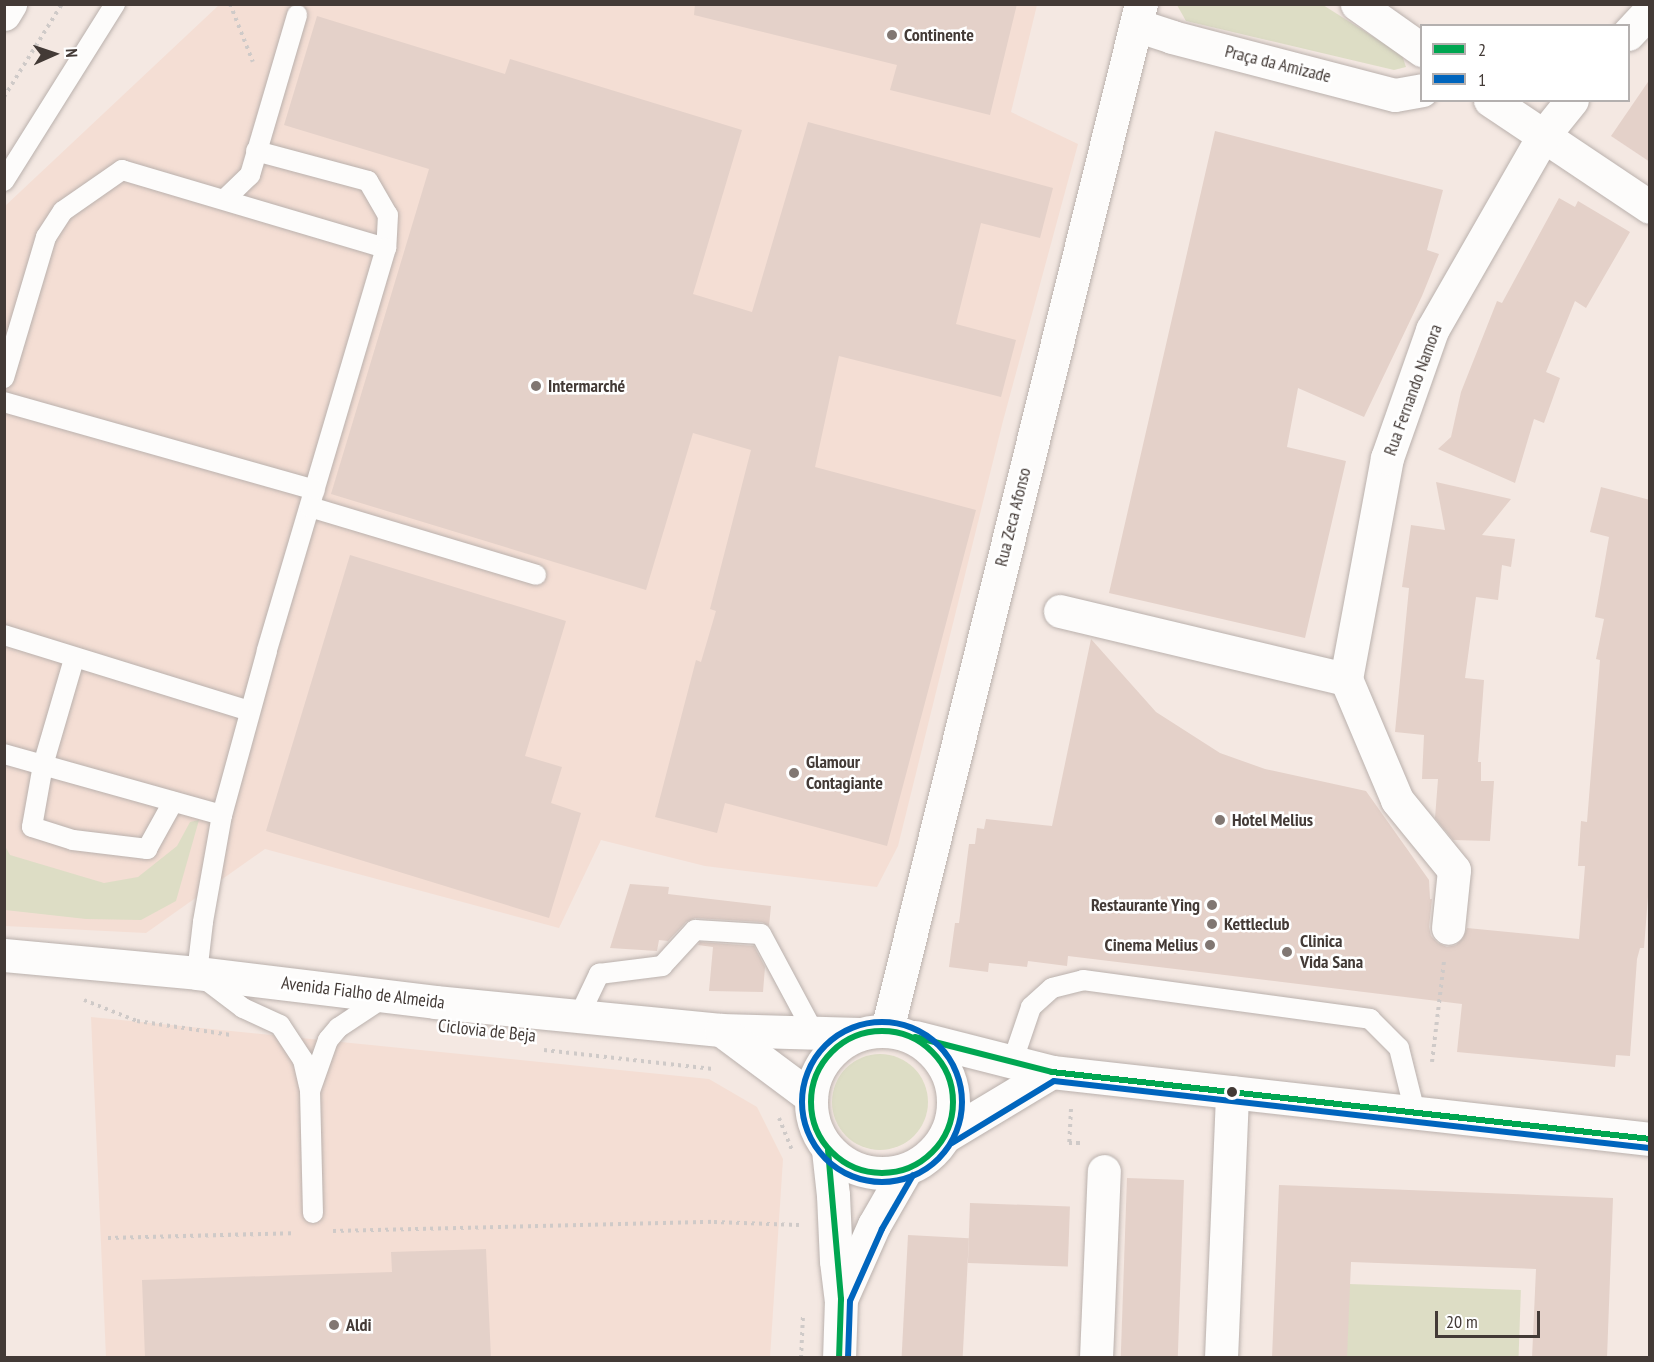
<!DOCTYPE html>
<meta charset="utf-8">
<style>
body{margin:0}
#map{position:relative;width:1654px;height:1362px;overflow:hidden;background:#f4e8e2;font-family:"PT Sans Narrow",sans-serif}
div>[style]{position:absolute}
.built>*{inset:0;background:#f4ded4}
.green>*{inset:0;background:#ddddc5;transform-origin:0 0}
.round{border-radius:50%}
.building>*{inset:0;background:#e4d1c9;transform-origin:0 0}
.path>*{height:4px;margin-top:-2px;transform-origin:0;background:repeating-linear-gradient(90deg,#cfcac8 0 3px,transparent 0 7.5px)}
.roads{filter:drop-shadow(0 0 2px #bab1ad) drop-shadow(0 0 2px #bab1ad)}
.lane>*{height:20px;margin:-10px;padding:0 10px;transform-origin:10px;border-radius:10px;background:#fdfcfb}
.street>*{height:33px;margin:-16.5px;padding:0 16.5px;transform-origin:16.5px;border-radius:16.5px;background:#fdfcfb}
.secondary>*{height:33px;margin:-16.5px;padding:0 16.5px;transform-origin:16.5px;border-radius:16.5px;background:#fdfcfb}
.secondary>.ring{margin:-16.5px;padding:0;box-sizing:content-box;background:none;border:33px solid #fdfcfb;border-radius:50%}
.primary>*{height:33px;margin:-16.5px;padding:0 16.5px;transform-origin:16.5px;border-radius:16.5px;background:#fdfcfb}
.bus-1>*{height:6px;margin:-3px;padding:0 3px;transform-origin:3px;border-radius:3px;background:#00a651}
.bus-1>.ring{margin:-3px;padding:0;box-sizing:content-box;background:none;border:6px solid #00a651;border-radius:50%}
.bus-2>*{height:6px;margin:-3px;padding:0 3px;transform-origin:3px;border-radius:3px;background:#0065bd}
.bus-2>.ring{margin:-3px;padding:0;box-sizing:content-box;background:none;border:6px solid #0065bd;border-radius:50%}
.dots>*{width:16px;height:16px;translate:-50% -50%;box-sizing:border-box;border:3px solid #fff;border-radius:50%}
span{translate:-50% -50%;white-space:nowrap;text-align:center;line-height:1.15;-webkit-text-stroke:5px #fff;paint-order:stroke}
.poi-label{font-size:18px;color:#433a36;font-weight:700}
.left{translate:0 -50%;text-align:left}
.right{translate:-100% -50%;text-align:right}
.street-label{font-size:18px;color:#433a36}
.frame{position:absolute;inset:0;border:6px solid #433a36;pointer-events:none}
.legend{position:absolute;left:1420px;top:24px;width:210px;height:78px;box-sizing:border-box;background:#fff;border:2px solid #b4b0af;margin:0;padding:8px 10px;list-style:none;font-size:18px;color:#433a36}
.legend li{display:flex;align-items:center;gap:12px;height:30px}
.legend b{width:30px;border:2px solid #b4b0af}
.north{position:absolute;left:24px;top:24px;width:60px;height:60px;-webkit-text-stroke:4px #fff;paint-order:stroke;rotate:87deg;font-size:16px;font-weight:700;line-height:24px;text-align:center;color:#433a36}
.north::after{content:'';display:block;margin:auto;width:21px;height:27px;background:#433a36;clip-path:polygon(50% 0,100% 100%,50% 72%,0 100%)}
.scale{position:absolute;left:1435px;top:1311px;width:105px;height:27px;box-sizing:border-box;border:3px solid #433a36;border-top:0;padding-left:8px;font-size:18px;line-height:21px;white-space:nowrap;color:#433a36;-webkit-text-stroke:4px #fff;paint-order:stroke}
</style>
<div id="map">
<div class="built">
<i style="clip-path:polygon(219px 5px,1037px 5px,1011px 112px,1078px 144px,1003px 421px,898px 846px,877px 887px,705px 866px,601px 840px,559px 928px,265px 849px,146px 933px,5px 926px,4px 207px)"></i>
<i style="clip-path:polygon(91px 1017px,709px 1079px,757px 1107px,783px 1159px,770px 1357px,106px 1357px)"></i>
</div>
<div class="green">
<i style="clip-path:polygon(1177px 5px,1323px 5px,1402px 55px,1406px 67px,1394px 70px,1186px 21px)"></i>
<i style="clip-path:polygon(199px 820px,176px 901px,141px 920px,86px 919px,5px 910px,5px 846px,10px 855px,104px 883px,138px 877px,177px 846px,190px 822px)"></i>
<i class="round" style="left:832px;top:1054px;width:96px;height:96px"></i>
<i style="left:1349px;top:1284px;width:172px;height:74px;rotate:2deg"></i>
</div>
<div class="building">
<i style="clip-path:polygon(695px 4px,1017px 4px,990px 115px,890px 90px,897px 65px,694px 15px)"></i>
<i style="clip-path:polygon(317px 16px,505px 74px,510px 59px,742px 130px,693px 294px,752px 312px,808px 122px,1053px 188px,1040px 238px,981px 223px,956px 324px,1016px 340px,1001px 397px,839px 356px,815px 467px,976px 510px,887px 846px,725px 803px,717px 833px,655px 817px,696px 660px,701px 662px,716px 611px,710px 609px,751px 450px,693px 433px,646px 590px,331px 494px,429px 169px,284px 125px)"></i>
<i style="clip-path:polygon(1650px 79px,1650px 162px,1611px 136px)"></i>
<i style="clip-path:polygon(1215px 131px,1443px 190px,1427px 250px,1439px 254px,1422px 296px,1364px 417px,1298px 388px,1287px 447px,1346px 461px,1305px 638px,1109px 593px)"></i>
<i style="clip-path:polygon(1559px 198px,1575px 207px,1578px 201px,1630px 232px,1586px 308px,1575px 301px,1546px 372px,1560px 378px,1544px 423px,1534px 419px,1515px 483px,1438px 449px,1451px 437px,1461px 392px,1497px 301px,1502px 303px)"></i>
<i style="clip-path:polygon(1436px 482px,1511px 499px,1482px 535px,1515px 539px,1511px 567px,1502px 565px,1498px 600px,1476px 597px,1465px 678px,1484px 680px,1478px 762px,1481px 762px,1481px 781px,1494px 781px,1490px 841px,1453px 840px,1435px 818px,1438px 779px,1422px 779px,1424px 735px,1395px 732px,1409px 588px,1402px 587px,1411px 525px,1445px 530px)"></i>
<i style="clip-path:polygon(1601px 487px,1650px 500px,1650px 871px,1644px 948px,1640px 948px,1637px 959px,1630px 1056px,1616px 1055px,1615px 1067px,1457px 1052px,1462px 1004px,1068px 956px,1067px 966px,1028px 961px,1027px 967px,989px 963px,988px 972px,949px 967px,955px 923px,959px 923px,969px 844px,975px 844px,977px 828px,984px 829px,986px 819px,1052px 826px,1091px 639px,1156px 712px,1220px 753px,1265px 769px,1366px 791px,1429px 880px,1430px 899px,1432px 899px,1429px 927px,1431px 936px,1438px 943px,1447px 947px,1456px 945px,1463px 938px,1467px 928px,1579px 939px,1585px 866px,1578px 866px,1581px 821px,1587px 822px,1600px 660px,1596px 659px,1604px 619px,1595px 617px,1609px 537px,1590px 532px)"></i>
<i style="clip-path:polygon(350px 555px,566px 621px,525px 756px,562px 767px,551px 803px,581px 813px,549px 918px,266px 831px)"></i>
<i style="clip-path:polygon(630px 884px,669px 887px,668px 894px,771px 906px,769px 926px,762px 922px,695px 918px,686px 922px,668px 941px,659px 940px,657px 951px,610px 948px)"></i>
<i style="clip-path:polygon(700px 942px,754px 946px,765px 967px,763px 992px,709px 991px,713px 947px,698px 945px)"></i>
<i style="left:1127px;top:1178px;width:57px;height:180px;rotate:2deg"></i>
<i style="clip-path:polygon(1279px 1185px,1613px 1198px,1607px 1358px,1532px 1358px,1536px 1269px,1351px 1262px,1347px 1358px,1272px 1358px)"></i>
<i style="left:970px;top:1203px;width:100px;height:60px;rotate:2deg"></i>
<i style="left:908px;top:1235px;width:61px;height:123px;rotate:3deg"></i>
<i style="clip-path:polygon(486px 1249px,491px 1358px,145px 1358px,142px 1280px,392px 1272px,391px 1252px)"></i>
</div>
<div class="path">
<i style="left:230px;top:4px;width:62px;rotate:68.4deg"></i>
<i style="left:4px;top:97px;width:110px;rotate:-58.1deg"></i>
<i style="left:84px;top:1000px;width:57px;rotate:21.6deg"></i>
<i style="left:137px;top:1021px;width:95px;rotate:8.5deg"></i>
<i style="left:544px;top:1050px;width:170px;rotate:6.4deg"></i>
<i style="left:1432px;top:1062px;width:101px;rotate:-83.2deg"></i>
<i style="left:1071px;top:1109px;width:34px;rotate:93deg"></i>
<i style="left:1069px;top:1143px;width:15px"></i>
<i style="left:779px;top:1118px;width:35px;rotate:68deg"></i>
<i style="left:333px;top:1231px;width:381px;rotate:-1.4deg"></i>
<i style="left:714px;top:1222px;width:85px;rotate:2deg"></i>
<i style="left:108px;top:1238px;width:185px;rotate:-1.5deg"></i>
<i style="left:801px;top:1358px;width:42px;rotate:-87.3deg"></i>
</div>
<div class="roads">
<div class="lane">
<i style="left:256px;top:151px;width:116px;rotate:15deg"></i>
<i style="left:368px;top:181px;width:39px;rotate:60deg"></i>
<i style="left:388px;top:215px;width:33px;rotate:93deg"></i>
<i style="left:4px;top:181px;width:209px;rotate:-57.9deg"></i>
<i style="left:225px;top:199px;width:35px;rotate:-44deg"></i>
<i style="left:250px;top:175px;width:167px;rotate:-73.6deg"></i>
<i style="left:4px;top:378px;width:147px;rotate:-73.4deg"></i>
<i style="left:46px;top:237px;width:31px;rotate:-57deg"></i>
<i style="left:63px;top:211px;width:72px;rotate:-34.8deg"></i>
<i style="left:122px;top:170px;width:275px;rotate:16.5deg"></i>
<i style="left:386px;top:248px;width:420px;rotate:106.5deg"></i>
<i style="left:267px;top:651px;width:170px;rotate:105.3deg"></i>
<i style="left:222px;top:815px;width:109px;rotate:100.1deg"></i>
<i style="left:203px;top:922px;width:51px;rotate:96.7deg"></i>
<i style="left:197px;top:973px;width:58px;rotate:37.3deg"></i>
<i style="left:243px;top:1008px;width:41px;rotate:24.7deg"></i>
<i style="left:280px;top:1025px;width:42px;rotate:56.7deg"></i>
<i style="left:303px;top:1060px;width:32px;rotate:77deg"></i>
<i style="left:310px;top:1091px;width:122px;rotate:88.6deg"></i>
<i style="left:4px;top:402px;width:323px;rotate:15.8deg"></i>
<i style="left:310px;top:507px;width:236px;rotate:16.7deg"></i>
<i style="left:4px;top:635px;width:257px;rotate:17.2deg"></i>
<i style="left:74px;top:659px;width:110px;rotate:106.3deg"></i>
<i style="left:43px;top:765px;width:186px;rotate:15.6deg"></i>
<i style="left:4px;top:754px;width:41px;rotate:15.8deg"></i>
<i style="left:43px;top:765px;width:63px;rotate:100.1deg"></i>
<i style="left:32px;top:827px;width:43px;rotate:17.6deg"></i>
<i style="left:73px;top:840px;width:75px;rotate:6.9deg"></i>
<i style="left:147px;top:849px;width:54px;rotate:-61deg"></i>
<i style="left:579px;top:1016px;width:47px;rotate:-64.5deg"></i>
<i style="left:599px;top:974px;width:64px;rotate:-7.2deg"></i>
<i style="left:662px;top:966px;width:49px;rotate:-47.5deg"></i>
<i style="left:695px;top:930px;width:66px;rotate:3.5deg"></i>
<i style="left:761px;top:934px;width:112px;rotate:61.8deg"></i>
<i style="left:1013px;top:1060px;width:56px;rotate:-71.2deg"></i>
<i style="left:1031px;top:1007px;width:28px;rotate:-42deg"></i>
<i style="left:1052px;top:988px;width:32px;rotate:-14deg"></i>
<i style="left:1083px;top:980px;width:290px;rotate:7.7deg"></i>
<i style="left:1370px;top:1019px;width:41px;rotate:45deg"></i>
<i style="left:1399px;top:1048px;width:66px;rotate:76deg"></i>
<i style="left:310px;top:1091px;width:54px;rotate:-70.6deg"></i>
<i style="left:328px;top:1040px;width:16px;rotate:-50deg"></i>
<i style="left:338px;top:1028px;width:58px;rotate:-33.7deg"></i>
</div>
<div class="street">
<i style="left:1357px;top:4px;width:80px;rotate:35.3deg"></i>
<i style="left:1136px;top:25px;width:38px;rotate:18deg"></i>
<i style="left:1172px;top:37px;width:230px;rotate:14.6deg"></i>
<i style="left:1395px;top:95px;width:27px;rotate:-10deg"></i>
<i style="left:1628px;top:34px;width:33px;rotate:-47deg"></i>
<i style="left:1490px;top:100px;width:192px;rotate:33.8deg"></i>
<i style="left:1060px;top:611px;width:294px;rotate:13.4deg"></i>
<i style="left:1346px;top:679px;width:225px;rotate:-79.5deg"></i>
<i style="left:1387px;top:458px;width:136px;rotate:-70.6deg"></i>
<i style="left:1432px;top:330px;width:224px;rotate:-60.2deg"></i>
<i style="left:1543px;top:136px;width:46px;rotate:-51.1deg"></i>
<i style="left:1346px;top:679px;width:131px;rotate:67.1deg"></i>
<i style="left:1397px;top:800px;width:90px;rotate:50.8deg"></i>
<i style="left:1454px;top:870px;width:58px;rotate:95.9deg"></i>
<i style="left:1096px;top:1358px;width:187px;rotate:-87.6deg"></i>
<i style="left:1221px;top:1358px;width:266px;rotate:-87.6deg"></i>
</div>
<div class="secondary">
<i style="left:4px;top:955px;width:194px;rotate:5.3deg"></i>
<i style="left:197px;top:973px;width:240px;rotate:6.9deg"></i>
<i style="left:435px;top:1002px;width:287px;rotate:5.6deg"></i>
<i style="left:721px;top:1030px;width:138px;rotate:1.7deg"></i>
<i style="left:721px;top:1030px;width:112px;rotate:36.7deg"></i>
<i style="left:887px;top:1030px;width:1057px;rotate:-76.1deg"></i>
<i class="ring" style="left:811px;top:1031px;width:109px;height:109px"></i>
<i style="left:915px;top:1037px;width:141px;rotate:14.3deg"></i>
<i style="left:1052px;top:1072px;width:602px;rotate:6.39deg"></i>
<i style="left:947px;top:1135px;width:122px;rotate:-31deg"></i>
<i style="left:828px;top:1150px;width:45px;rotate:83.7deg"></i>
<i style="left:833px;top:1195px;width:66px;rotate:87.4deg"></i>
<i style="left:836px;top:1261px;width:38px;rotate:83deg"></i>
<i style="left:841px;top:1299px;width:59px;rotate:91.9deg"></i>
<i style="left:841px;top:1299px;width:81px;rotate:-66deg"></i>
<i style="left:874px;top:1225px;width:62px;rotate:-60.1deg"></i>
</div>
<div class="primary">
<i style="left:4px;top:14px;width:12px;rotate:-59deg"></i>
</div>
</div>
<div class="bus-1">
<i class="ring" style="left:811px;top:1031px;width:136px;height:136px"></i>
<i style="left:915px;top:1037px;width:141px;rotate:14.3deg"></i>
<i style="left:1052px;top:1072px;width:602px;rotate:6.39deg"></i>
<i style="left:828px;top:1150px;width:150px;rotate:85deg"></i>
<i style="left:841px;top:1299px;width:59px;rotate:91.9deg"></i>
</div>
<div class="bus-2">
<i class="ring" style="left:802px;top:1022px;width:154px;height:154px"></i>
<i style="left:952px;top:1143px;width:119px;rotate:-31.3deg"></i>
<i style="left:1054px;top:1081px;width:599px;rotate:6.42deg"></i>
<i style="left:848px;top:1358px;width:57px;rotate:-88deg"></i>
<i style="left:850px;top:1301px;width:79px;rotate:-66deg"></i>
<i style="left:882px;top:1229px;width:62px;rotate:-60.1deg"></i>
</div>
<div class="dots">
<i style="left:892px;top:35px;background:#817772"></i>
<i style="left:536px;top:386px;background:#817772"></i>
<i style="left:794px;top:773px;background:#817772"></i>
<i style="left:1220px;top:820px;background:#817772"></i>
<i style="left:1212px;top:905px;background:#817772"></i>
<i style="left:1212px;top:924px;background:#817772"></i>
<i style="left:1210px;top:945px;background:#817772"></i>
<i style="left:1287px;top:952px;background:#817772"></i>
<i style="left:1232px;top:1092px;background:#433a36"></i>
<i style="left:334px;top:1325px;background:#817772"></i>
</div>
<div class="poi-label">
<span class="left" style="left:904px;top:35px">Continente</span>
<span class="left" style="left:548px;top:386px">Intermarché</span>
<span class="left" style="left:806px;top:773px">Glamour<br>Contagiante</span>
<span class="left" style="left:1232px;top:820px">Hotel Melius</span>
<span class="right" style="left:1200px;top:905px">Restaurante Ying</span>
<span class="left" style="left:1224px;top:924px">Kettleclub</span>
<span class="left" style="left:1300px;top:952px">Clinica<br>Vida Sana</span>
<span class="right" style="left:1198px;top:945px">Cinema Melius</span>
<span class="left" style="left:346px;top:1325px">Aldi</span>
</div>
<div class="street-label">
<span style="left:1278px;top:64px;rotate:14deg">Praça da Amizade</span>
<span style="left:1413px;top:390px;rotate:-70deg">Rua Fernando Namora</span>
<span style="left:1013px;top:517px;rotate:-76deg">Rua Zeca Afonso</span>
<span style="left:363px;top:993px;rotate:7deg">Avenida Fialho de Almeida</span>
<span style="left:487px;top:1031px;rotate:6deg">Ciclovia de Beja</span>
</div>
<div class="frame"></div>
<ul class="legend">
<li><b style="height:8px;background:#00a651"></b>2</li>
<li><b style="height:8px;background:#0065bd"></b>1</li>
</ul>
<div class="north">N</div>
<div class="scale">20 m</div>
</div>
